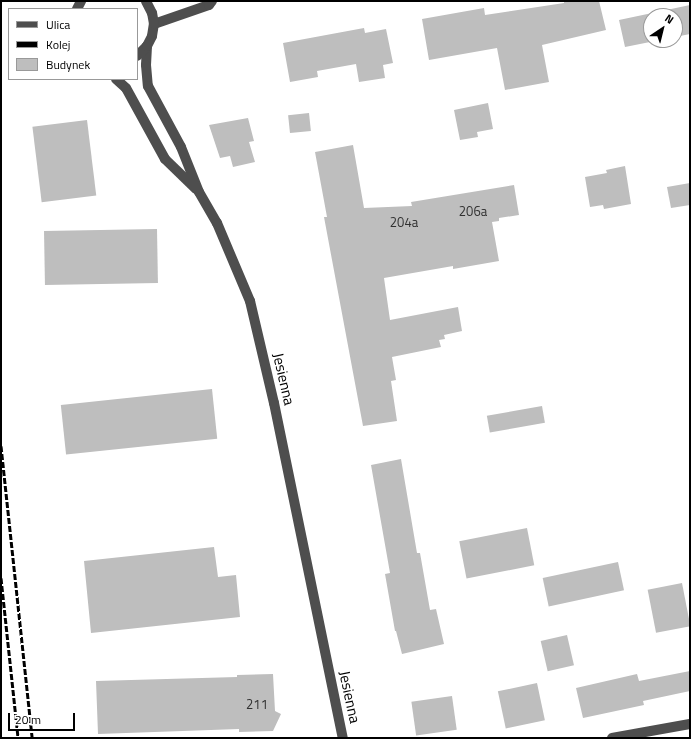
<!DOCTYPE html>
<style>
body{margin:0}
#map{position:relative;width:691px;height:739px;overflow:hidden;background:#fff;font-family:"Titillium Web",sans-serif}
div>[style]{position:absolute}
.building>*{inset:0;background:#bebebe;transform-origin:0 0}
.minor>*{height:10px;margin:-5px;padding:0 5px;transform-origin:5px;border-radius:5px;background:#4e4e4e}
.rail>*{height:3px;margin-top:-1.5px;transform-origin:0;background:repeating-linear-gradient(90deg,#000 0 6px,transparent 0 8px)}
span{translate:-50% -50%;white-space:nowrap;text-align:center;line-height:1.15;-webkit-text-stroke:4px #fff;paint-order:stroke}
.number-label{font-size:13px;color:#303030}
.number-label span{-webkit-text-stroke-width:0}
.street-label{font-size:15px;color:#000}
.frame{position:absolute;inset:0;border:2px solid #000;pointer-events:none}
.legend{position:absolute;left:8px;top:8px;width:130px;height:72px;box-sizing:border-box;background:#fff;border:1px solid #999;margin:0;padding:5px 7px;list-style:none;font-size:12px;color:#000}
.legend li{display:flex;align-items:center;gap:8px;height:20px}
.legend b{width:20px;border:1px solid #999}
.north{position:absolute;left:643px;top:8px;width:40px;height:40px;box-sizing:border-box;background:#fff;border:1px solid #999;border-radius:50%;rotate:35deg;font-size:11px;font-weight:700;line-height:16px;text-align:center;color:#000}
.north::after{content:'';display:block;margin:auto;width:14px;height:18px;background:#000;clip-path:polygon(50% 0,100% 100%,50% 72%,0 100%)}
.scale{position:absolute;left:8px;top:713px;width:67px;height:18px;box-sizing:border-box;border:2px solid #000;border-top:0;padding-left:5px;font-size:12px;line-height:14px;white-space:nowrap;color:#000;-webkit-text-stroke:3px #fff;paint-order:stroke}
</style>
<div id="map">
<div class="building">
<i style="clip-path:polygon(564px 1px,599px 1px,606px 30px,542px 45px,549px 82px,505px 90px,497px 48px,429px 60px,422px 19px,484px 8px,485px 15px,564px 3px)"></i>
<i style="clip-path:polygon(690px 5px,690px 34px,675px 37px,675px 16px,651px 16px,651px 40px,660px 40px,625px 47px,619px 20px)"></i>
<i style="clip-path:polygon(364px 28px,365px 33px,386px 29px,393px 63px,383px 65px,385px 78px,359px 82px,356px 64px,317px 71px,318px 77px,290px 82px,283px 43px)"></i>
<i style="clip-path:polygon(488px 103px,493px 129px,477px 132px,478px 137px,460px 140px,454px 110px)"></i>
<i style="left:309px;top:113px;width:18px;height:21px;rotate:84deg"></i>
<i style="clip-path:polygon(248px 118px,254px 141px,249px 142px,255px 162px,233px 167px,230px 156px,220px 158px,209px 125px)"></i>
<i style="left:87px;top:120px;width:76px;height:55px;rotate:83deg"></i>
<i style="clip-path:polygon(353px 145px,364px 208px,412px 206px,411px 202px,514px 185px,519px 215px,499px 218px,499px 221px,492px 222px,499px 261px,453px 269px,453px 266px,384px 278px,390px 320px,458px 307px,462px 331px,444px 335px,445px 339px,439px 340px,441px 347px,392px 357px,396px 380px,391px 381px,397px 421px,363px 426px,324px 217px,327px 217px,315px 152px)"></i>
<i style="clip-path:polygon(625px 166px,631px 204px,604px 209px,603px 205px,590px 207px,585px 177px,607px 173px,606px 170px)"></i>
<i style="clip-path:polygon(690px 183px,690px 205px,671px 208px,667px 187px)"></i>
<i style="left:157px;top:229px;width:54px;height:113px;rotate:89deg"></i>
<i style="left:212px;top:389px;width:50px;height:152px;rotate:84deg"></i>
<i style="left:542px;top:406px;width:17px;height:56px;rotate:80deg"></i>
<i style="clip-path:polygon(401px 459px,417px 553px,420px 553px,430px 610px,436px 609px,444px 644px,402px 654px,396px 631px,395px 631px,385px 574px,390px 573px,371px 465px)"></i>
<i style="left:527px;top:528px;width:38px;height:69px;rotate:79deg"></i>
<i style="clip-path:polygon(214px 547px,218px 577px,236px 575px,240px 617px,91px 633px,84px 561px)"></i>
<i style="left:618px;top:562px;width:29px;height:77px;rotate:78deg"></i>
<i style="left:682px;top:583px;width:44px;height:35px;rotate:79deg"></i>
<i style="left:567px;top:635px;width:31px;height:27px;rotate:77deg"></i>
<i style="clip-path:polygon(690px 671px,690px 691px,643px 701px,644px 705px,583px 718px,576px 688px,637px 674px,639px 681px)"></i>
<i style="clip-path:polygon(273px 674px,275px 711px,281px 714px,273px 731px,239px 732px,239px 729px,98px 734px,96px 681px,237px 677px,237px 675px)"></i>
<i style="left:537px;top:683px;width:38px;height:40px;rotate:78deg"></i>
<i style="left:452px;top:696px;width:34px;height:41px;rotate:82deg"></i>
</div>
<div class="minor">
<i style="left:77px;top:9px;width:9px;rotate:-63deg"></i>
<i style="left:154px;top:24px;width:58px;rotate:-19.1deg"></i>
<i style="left:209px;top:5px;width:5px;rotate:-53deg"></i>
<i style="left:147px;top:46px;width:19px;rotate:93deg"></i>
<i style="left:146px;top:65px;width:21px;rotate:85deg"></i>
<i style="left:148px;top:86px;width:69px;rotate:61.6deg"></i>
<i style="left:181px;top:147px;width:48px;rotate:68.2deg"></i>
<i style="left:199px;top:192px;width:36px;rotate:60deg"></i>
<i style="left:217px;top:223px;width:85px;rotate:67.1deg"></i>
<i style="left:250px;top:301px;width:105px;rotate:76.8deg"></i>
<i style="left:274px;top:403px;width:342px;rotate:78.4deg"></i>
<i style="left:137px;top:56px;width:14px;rotate:-45deg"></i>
<i style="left:147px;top:46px;width:11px;rotate:-63deg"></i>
<i style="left:152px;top:36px;width:12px;rotate:-81deg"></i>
<i style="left:154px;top:24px;width:11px;rotate:-100deg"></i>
<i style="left:152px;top:13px;width:13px;rotate:-117deg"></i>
<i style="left:116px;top:79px;width:13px;rotate:42deg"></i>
<i style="left:126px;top:88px;width:81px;rotate:61.2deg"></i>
<i style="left:165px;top:159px;width:43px;rotate:44.1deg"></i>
<i style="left:612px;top:738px;width:79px;rotate:-10.2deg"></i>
</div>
<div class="rail">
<i style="left:1px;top:446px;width:294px;rotate:83.9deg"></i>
<i style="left:1px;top:578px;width:161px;rotate:83.9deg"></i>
</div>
<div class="number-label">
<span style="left:473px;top:211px">206a</span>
<span style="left:404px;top:222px">204a</span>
<span style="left:257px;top:704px">211</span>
</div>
<div class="street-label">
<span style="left:284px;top:379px;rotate:77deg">Jesienna</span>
<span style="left:350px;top:697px;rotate:78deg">Jesienna</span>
</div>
<div class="frame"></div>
<ul class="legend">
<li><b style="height:5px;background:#4e4e4e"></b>Ulica</li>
<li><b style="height:5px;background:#000"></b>Kolej</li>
<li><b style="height:11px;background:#bebebe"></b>Budynek</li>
</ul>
<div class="north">N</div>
<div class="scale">20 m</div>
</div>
